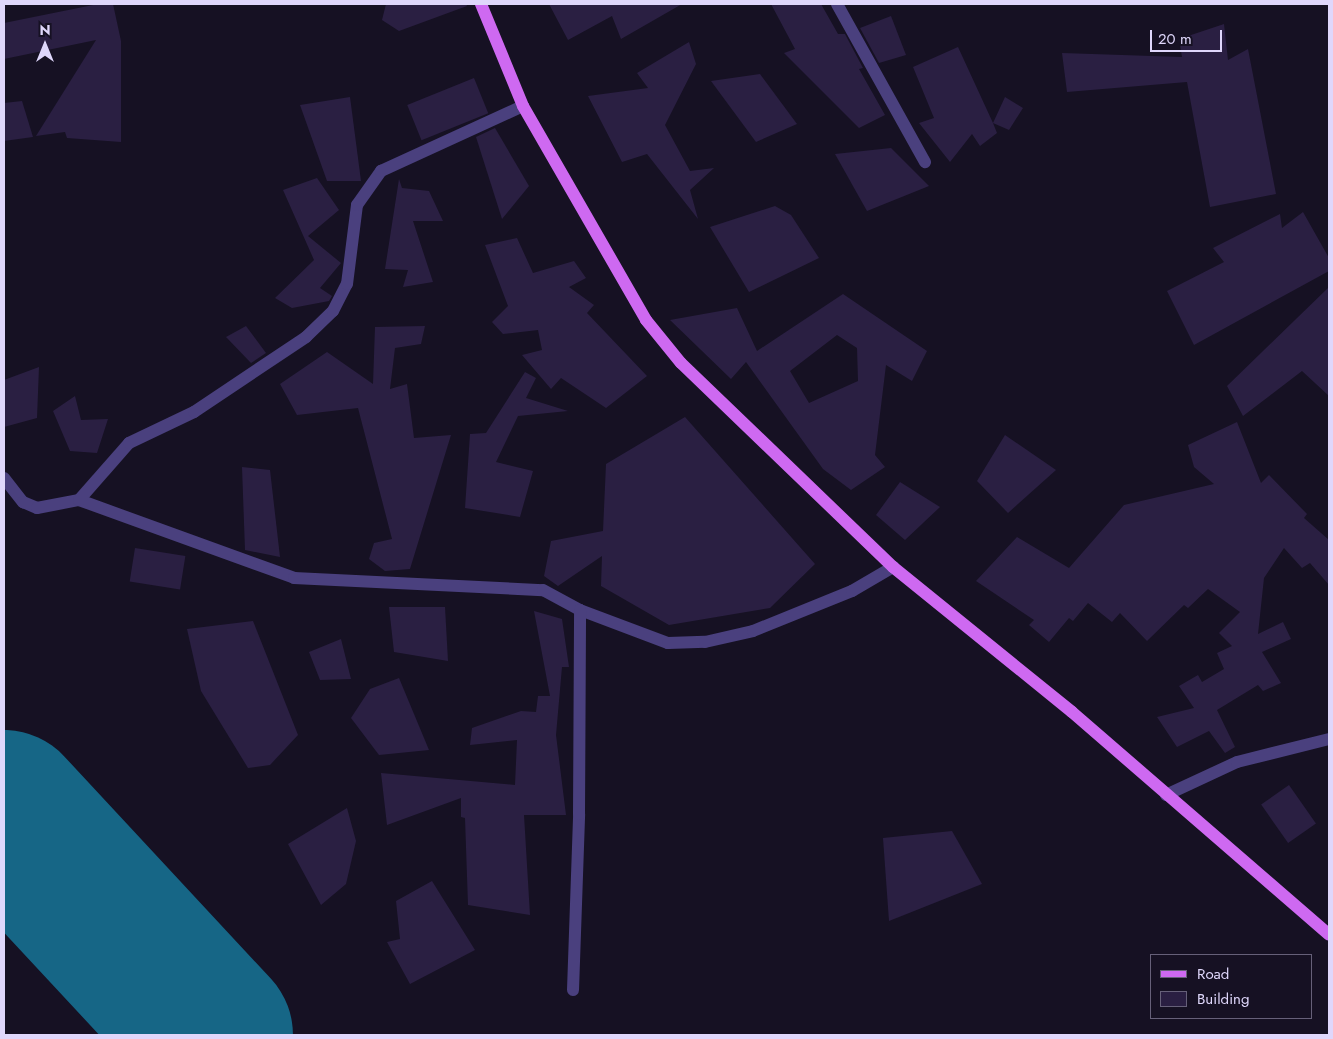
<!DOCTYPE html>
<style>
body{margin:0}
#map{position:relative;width:1333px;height:1039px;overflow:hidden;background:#161123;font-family:Jost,sans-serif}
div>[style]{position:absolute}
.runway>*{height:164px;margin:-82px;padding:0 82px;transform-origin:82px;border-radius:82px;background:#166686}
.building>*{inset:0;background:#2a1f42;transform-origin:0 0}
.minor>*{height:12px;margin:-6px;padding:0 6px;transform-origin:6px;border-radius:6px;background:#4a407e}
.major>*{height:12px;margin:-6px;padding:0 6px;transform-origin:6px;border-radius:6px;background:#ce69f1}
span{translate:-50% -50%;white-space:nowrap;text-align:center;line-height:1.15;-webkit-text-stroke:5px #161123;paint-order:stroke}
.frame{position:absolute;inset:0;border:5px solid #dfd7fb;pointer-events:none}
.legend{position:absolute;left:1150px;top:954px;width:162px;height:65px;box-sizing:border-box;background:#161123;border:1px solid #666079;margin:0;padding:6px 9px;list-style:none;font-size:15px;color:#dfd7fb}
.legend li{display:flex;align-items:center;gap:10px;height:25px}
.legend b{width:25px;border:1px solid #666079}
.north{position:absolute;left:20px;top:20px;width:50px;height:50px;-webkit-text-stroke:4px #161123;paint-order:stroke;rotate:0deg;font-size:14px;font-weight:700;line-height:20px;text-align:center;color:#dfd7fb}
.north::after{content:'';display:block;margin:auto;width:18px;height:22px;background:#dfd7fb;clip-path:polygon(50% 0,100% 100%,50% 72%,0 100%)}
.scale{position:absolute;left:1150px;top:30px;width:72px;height:22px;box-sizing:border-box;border:2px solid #dfd7fb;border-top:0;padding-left:6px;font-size:15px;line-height:18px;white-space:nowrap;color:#dfd7fb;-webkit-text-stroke:4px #161123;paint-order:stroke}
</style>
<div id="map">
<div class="runway">
<i style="left:4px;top:812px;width:304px;rotate:47.1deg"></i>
</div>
<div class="building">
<i style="clip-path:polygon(98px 4px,113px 4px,121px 41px,121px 142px,67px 138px,65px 132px,36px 136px,96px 40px,4px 59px,4px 23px)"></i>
<i style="clip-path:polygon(386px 4px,466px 4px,467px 6px,399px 31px,382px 20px)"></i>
<i style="clip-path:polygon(549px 4px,682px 4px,621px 39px,612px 16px,568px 40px)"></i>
<i style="clip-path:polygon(771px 4px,821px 4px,838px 34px,845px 34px,863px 68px,859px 69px,885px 115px,859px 128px,784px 53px,795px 49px)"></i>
<i style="clip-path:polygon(891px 16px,906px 55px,879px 63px,860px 28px)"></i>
<i style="clip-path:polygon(1224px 24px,1228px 60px,1248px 49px,1276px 194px,1210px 207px,1187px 82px,1067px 92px,1062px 53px,1182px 57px,1179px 39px)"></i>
<i style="clip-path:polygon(689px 42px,696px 64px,665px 125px,690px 171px,714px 168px,690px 190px,698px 219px,647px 154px,622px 162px,588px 96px,648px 88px,637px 73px)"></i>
<i style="clip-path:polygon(958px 47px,993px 123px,1005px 97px,1023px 108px,1009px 130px,993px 123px,997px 133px,980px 146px,972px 134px,950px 162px,919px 123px,934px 118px,913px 67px)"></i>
<i style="clip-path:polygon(760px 74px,797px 124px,756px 142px,711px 81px)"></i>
<i style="left:474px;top:78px;width:38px;height:72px;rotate:68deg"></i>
<i style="clip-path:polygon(350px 97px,361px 181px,327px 181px,300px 105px)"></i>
<i style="clip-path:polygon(22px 101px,33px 137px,4px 141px,4px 103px)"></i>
<i style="clip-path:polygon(495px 128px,529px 186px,502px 219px,476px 137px)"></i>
<i style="clip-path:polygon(891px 148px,929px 186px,867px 211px,835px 154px)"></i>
<i style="clip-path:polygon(317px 178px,339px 210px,308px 236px,341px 263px,320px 288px,332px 296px,329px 301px,292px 308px,275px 298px,314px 260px,283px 190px)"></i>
<i style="clip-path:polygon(399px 179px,402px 188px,429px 191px,443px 221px,413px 221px,433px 282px,403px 287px,408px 270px,385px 269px)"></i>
<i style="clip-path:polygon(775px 206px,791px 215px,819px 258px,749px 292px,710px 227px)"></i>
<i style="clip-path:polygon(1303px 212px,1329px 258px,1329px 271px,1194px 345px,1167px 291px,1224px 262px,1213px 248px,1280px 214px,1282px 228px)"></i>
<i style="clip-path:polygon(517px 238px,533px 273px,574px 261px,586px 278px,569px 287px,594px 305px,587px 313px,647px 376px,606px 408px,561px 378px,551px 389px,522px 355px,542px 350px,538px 330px,503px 334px,492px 322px,508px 306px,485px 245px)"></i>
<i style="clip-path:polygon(1329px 287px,1329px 396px,1302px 371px,1243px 416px,1227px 386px)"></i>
<i style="clip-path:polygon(evenodd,843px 294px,927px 351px,912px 381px,886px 365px,875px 455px,885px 467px,851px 490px,823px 469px,746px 362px,731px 379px,670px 320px,737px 308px,757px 351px,843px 294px,837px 335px,857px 348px,858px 381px,809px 403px,790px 371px,837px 335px)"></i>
<i style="clip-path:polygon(246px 326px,266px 353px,251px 363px,226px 337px)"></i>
<i style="clip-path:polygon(425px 326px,421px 344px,395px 348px,390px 389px,407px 384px,414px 438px,451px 435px,410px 569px,385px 571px,369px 559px,374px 543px,392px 539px,358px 408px,297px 415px,280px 384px,327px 352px,373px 384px,375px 327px)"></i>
<i style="clip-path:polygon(39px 367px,37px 418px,4px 427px,4px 380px)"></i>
<i style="clip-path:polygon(525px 372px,536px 378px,526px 398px,568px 411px,518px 416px,496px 462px,533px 471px,520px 517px,465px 508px,470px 434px,486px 433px)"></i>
<i style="clip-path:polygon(75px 396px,81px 420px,108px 419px,97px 453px,70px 451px,53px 411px)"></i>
<i style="clip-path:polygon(685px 417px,815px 564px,770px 608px,669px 625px,601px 586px,602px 556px,558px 586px,544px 576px,551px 541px,603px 531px,606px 464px)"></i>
<i style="clip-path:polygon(1237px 422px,1261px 483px,1269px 475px,1307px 514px,1304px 518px,1329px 540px,1329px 585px,1310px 563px,1302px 568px,1284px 548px,1264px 578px,1258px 634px,1283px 622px,1291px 639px,1262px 652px,1281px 683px,1263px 691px,1258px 685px,1217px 710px,1235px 747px,1225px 753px,1209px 731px,1177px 747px,1157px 717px,1194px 708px,1179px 686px,1198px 675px,1202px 682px,1224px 669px,1217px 653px,1232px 646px,1219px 633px,1240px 612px,1208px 589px,1188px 608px,1184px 605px,1147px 641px,1120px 613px,1112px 622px,1088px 603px,1073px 621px,1069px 618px,1049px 642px,1029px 625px,1034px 620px,976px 581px,1017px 537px,1069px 568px,1124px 505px,1214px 484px,1194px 467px,1188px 445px)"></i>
<i style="clip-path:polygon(1005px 435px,1056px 470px,1008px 513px,977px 481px)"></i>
<i style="clip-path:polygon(242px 467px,270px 470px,280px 557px,245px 550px)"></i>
<i style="clip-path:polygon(900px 482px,940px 507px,905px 540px,876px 515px)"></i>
<i style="left:135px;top:548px;width:51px;height:34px;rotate:9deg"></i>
<i style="clip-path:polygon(389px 607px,445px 607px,448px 661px,394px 652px)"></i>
<i style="clip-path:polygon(534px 611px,562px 619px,569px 667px,562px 667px,556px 735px,566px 815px,524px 815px,530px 915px,468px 905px,465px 818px,461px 817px,461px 798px,387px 825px,381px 773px,515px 785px,517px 740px,470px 745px,472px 728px,521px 711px,536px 712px,538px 696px,550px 696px)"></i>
<i style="clip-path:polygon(253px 621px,298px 735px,270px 765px,248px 768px,201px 691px,187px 629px)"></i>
<i style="clip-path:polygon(341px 639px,351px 679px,320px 680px,309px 652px)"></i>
<i style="clip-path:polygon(399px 678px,429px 750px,379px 755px,351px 718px,370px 689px)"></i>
<i style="left:1289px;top:785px;width:47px;height:34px;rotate:55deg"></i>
<i style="clip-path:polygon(347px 808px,356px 841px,346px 884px,321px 905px,288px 844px)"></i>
<i style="clip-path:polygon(952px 831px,982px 884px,889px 921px,883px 838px)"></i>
<i style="clip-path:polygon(432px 881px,475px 950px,410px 984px,387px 942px,400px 939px,396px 901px)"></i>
</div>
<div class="minor">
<i style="left:837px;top:4px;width:181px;rotate:60.9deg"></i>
<i style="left:4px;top:478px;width:31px;rotate:52deg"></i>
<i style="left:23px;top:502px;width:15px;rotate:23deg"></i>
<i style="left:37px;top:508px;width:43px;rotate:-10.8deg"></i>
<i style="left:79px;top:500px;width:229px;rotate:19.9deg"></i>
<i style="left:294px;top:578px;width:249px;rotate:2.8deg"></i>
<i style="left:543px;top:590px;width:42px;rotate:28.4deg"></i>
<i style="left:580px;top:610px;width:94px;rotate:20.6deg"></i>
<i style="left:668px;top:643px;width:37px;rotate:-2deg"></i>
<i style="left:705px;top:642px;width:49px;rotate:-12.9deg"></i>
<i style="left:753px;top:631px;width:107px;rotate:-22deg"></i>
<i style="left:852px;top:591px;width:48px;rotate:-30.3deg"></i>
<i style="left:79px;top:500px;width:76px;rotate:-48.7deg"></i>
<i style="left:129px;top:443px;width:72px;rotate:-25.5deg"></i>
<i style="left:194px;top:412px;width:135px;rotate:-33.8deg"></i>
<i style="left:306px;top:337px;width:37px;rotate:-44deg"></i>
<i style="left:333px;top:311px;width:30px;rotate:-63deg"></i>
<i style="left:347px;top:284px;width:80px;rotate:-82.8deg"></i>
<i style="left:357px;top:205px;width:42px;rotate:-54.8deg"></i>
<i style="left:381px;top:171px;width:156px;rotate:-24.6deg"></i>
<i style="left:1166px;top:795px;width:78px;rotate:-24.9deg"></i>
<i style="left:1237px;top:762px;width:95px;rotate:-14deg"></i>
<i style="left:573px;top:990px;width:176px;rotate:-88deg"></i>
<i style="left:579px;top:814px;width:204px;rotate:-89.7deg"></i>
</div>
<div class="major">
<i style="left:481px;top:4px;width:110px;rotate:67.6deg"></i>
<i style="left:523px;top:106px;width:247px;rotate:60.1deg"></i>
<i style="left:646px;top:320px;width:55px;rotate:50.9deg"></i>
<i style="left:681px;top:363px;width:294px;rotate:43.9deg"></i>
<i style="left:893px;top:567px;width:230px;rotate:39deg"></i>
<i style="left:1072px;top:712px;width:340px;rotate:40.9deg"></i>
</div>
<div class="frame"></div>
<ul class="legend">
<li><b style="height:6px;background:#ce69f1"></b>Road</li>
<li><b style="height:14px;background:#2a1f42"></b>Building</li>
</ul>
<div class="north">N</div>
<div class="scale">20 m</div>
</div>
